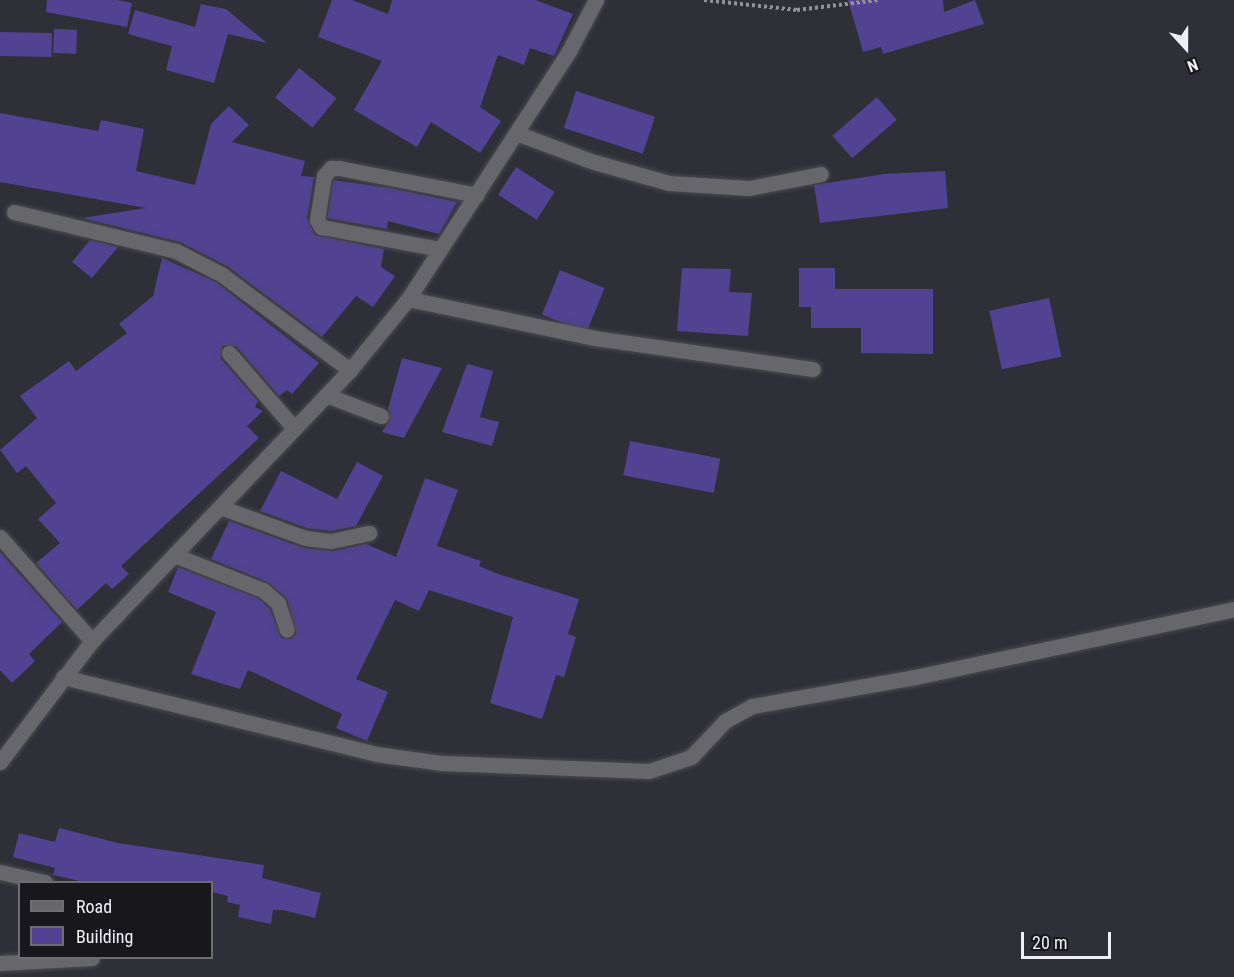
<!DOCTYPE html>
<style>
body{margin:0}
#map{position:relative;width:1234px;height:977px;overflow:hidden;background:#2f2f37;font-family:"Roboto Condensed",sans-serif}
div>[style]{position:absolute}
.building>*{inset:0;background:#514292;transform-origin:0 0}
.path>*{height:4px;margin-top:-2px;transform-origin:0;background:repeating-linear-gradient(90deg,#929198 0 3px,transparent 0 6px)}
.roads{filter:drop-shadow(0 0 2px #4a4a52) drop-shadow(0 0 2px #4a4a52)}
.minor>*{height:15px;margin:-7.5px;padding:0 7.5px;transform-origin:7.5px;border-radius:7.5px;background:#67676b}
span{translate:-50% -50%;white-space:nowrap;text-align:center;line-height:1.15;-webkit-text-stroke:4.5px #18171b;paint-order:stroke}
.legend{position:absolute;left:18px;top:881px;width:195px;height:78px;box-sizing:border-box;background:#18171b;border:2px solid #6e6d72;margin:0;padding:8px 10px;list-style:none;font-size:18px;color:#f0eff5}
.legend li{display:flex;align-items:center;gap:12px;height:30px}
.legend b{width:30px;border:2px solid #6e6d72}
.north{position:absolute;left:1156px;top:18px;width:60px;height:60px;-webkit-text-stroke:4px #18171b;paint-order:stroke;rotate:159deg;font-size:16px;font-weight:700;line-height:24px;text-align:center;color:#f0eff5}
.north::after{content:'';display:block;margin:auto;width:21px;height:27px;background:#f0eff5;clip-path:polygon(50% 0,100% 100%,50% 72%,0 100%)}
.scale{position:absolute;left:1021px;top:932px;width:90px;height:27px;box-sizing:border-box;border:3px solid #f0eff5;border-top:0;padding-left:8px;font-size:18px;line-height:21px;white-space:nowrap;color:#f0eff5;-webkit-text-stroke:4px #18171b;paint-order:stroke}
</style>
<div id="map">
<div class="building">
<i style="clip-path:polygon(47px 0,117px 0,132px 3px,127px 27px,46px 12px)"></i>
<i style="clip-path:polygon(332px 0,352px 0,388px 14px,392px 0,535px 0,573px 14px,554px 56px,530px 48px,524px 65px,498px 55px,480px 107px,501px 121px,480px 153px,431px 122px,417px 147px,354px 110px,382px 61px,318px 37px)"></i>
<i style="clip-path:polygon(848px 0,943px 0,944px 12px,975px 0,984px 24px,883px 54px,881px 47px,863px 52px)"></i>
<i style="clip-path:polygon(201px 4px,226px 9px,267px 43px,228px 34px,214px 83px,166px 70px,172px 46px,128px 34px,135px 10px,195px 27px)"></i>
<i style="left:54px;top:29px;width:23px;height:24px;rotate:2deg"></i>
<i style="left:0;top:32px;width:52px;height:24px;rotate:1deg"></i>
<i style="left:299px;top:68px;width:48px;height:38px;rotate:39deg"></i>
<i style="left:576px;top:91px;width:83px;height:39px;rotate:18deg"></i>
<i style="left:877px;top:97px;width:30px;height:59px;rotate:49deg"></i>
<i style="clip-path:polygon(229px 106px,249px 125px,232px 142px,305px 161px,301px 176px,314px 177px,307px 218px,315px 235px,384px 249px,381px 267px,395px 276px,373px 307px,356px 296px,322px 337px,227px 266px,180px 242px,82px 218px,146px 208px,0 182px,0 113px,98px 131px,101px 120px,144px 129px,136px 171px,195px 185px,211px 124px)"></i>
<i style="left:516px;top:167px;width:46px;height:33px;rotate:33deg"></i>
<i style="clip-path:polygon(945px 171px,948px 208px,820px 223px,814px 185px,884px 174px)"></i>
<i style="clip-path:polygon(333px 180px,390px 188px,457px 202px,439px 234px,388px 221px,387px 229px,327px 218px)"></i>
<i style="clip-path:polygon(90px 240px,118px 247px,92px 278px,72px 262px)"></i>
<i style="clip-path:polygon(162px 258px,216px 282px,319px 363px,292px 394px,287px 390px,279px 396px,236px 346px,222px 346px,221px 359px,258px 401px,255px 407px,263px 411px,247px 426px,259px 438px,121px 566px,129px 574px,112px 589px,106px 583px,77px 610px,36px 563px,60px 543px,38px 519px,56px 503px,26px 466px,17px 473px,0 450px,37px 418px,20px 396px,69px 361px,76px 371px,127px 333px,119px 324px,153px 296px)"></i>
<i style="clip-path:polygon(682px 268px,731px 269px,729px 292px,752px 293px,748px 336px,677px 331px)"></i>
<i style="clip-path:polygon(799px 268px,835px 268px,835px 289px,933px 289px,933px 354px,861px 353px,861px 328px,811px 328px,811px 307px,799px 307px)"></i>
<i style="left:560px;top:270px;width:48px;height:48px;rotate:22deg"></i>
<i style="left:1049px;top:298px;width:60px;height:61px;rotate:78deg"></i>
<i style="clip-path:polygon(402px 358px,442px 368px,404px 438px,382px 432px,390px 419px,388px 409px)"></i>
<i style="clip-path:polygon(467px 364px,493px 371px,480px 417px,499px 422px,492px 446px,442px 432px)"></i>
<i style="left:630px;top:441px;width:92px;height:35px;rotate:11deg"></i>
<i style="clip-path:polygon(357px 462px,383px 476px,356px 526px,331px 531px,307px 528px,260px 511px,281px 471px,337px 499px)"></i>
<i style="clip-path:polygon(425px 478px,458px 490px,437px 546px,481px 561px,479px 566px,498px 574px,579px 599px,568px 634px,576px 637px,564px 677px,556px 675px,542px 719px,490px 703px,513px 617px,429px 590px,419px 611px,395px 600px,356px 679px,388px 692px,367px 741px,336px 728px,342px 714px,248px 670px,240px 689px,191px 674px,216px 612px,168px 592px,178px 567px,258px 598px,270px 609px,281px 638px,291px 639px,296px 633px,287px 599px,269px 583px,211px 559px,229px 521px,304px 548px,333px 551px,366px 544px,396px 557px)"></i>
<i style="clip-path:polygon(0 552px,62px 622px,29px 654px,35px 661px,12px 683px,0 670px)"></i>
<i style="clip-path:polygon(59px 828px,118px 843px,264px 865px,262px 878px,321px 893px,315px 918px,283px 910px,273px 910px,271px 924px,238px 917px,240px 905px,227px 902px,228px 896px,212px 892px,212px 882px,84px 882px,53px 875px,55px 868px,13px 857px,19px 833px,55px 842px)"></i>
</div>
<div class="path">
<i style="left:704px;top:0;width:94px;rotate:6.1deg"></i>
<i style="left:797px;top:10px;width:82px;rotate:-7deg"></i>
</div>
<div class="roads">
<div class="minor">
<i style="left:516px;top:133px;width:83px;rotate:20.4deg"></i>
<i style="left:594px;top:162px;width:78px;rotate:15.6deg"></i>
<i style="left:669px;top:183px;width:80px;rotate:3.6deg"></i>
<i style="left:749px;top:188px;width:73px;rotate:-11deg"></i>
<i style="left:14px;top:212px;width:167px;rotate:13.5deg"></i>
<i style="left:176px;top:251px;width:51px;rotate:27.1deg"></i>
<i style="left:221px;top:274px;width:161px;rotate:36.7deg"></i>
<i style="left:440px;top:249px;width:121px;rotate:-169.5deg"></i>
<i style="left:321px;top:227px;width:8px;rotate:-120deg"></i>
<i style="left:317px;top:220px;width:45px;rotate:-81deg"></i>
<i style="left:324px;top:176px;width:11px;rotate:-49deg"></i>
<i style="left:331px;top:168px;width:8px"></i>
<i style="left:339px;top:168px;width:140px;rotate:11.1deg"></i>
<i style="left:408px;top:299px;width:190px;rotate:11.8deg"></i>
<i style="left:594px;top:338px;width:221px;rotate:8.1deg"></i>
<i style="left:229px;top:353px;width:99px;rotate:49.1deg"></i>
<i style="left:326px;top:395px;width:59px;rotate:20.9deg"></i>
<i style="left:220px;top:507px;width:90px;rotate:20deg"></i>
<i style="left:305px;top:538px;width:26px;rotate:7deg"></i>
<i style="left:331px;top:541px;width:39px;rotate:-12deg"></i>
<i style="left:0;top:537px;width:139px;rotate:48.5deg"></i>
<i style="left:174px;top:555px;width:96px;rotate:21.5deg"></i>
<i style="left:263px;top:590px;width:20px;rotate:41deg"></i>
<i style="left:278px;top:603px;width:28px;rotate:72deg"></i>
<i style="left:63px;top:677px;width:322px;rotate:13.8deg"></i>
<i style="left:376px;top:754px;width:67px;rotate:7.8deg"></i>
<i style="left:442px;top:763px;width:207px;rotate:2.2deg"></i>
<i style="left:649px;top:771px;width:44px;rotate:-18.4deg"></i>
<i style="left:691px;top:757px;width:50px;rotate:-46.6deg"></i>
<i style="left:725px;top:721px;width:31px;rotate:-29deg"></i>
<i style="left:752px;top:706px;width:166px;rotate:-10.1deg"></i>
<i style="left:915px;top:677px;width:326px;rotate:-12deg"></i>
<i style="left:0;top:762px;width:152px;rotate:-52.8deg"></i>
<i style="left:92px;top:641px;width:374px;rotate:-46.4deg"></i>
<i style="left:350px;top:370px;width:92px;rotate:-50.8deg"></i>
<i style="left:408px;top:299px;width:296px;rotate:-57deg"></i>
<i style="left:569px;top:51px;width:58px;rotate:-62.1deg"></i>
<i style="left:0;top:872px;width:46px;rotate:12.5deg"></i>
<i style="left:0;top:963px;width:92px;rotate:-3.1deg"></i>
</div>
</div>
<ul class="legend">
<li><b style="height:8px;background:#67676b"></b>Road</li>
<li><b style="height:16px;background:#514292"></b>Building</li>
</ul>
<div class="north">N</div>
<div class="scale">20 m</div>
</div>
